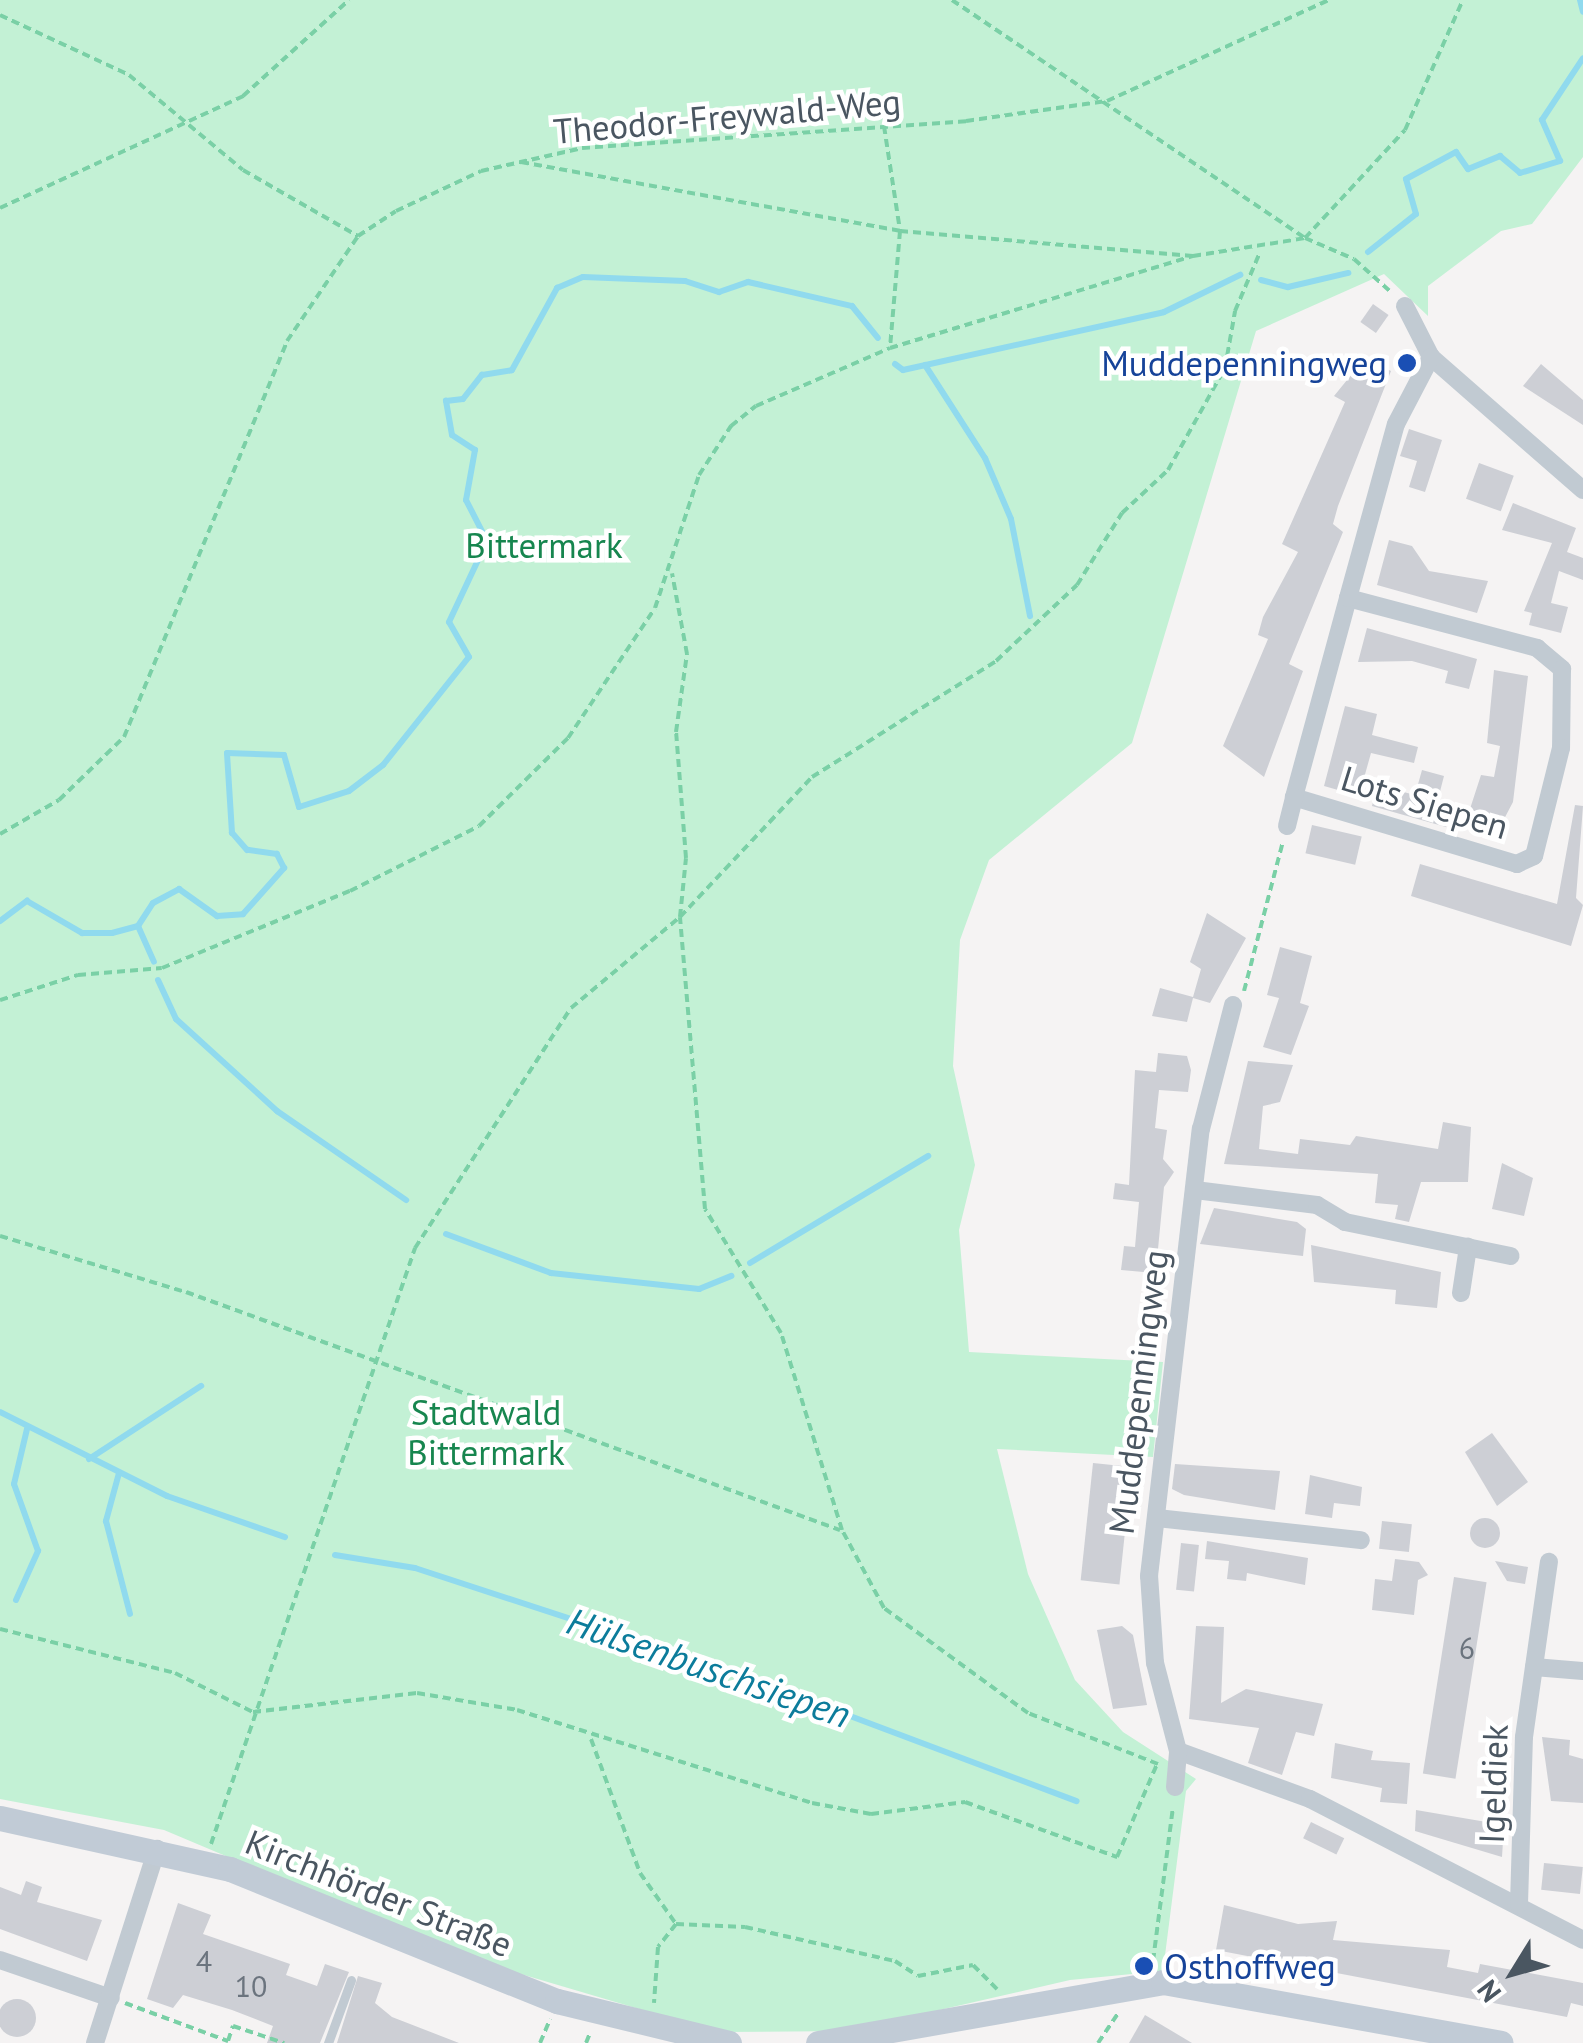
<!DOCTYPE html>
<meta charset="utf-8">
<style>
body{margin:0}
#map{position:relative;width:1583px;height:2043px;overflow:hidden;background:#f5f3f3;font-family:"PT Sans",sans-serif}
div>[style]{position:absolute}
.green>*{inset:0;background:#c3f1d5}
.stream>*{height:6px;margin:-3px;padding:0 3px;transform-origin:3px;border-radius:3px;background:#90daee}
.building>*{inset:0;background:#cdcfd5;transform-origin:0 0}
.round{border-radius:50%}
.path>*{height:4px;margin-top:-2px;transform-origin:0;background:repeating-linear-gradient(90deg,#7ad0a6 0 8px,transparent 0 13px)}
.service>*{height:9px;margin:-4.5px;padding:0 4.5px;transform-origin:4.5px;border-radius:4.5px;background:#c1cad2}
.minor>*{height:18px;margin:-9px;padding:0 9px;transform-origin:9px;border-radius:9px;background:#c1cad2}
.secondary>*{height:25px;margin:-12.5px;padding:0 12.5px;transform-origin:12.5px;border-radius:12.5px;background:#c1cbd6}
.dots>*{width:28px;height:28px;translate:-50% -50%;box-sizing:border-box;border:5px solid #fff;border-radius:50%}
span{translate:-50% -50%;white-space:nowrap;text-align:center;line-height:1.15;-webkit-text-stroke:9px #fff;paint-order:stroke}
.number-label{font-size:30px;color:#6b747e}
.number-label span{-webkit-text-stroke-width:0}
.street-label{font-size:35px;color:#4a5661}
.transit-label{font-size:35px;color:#164399}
.right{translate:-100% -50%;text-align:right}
.left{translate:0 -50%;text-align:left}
.park-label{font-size:35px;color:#17864f}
.water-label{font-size:38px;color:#0c7c9b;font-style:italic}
.north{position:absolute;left:1463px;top:1923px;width:100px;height:100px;-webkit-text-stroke:8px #fff;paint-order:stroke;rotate:233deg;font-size:28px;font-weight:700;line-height:40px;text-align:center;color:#4a5661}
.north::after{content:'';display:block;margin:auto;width:35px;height:45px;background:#4a5661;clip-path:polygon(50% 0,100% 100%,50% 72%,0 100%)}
</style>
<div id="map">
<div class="green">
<i style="clip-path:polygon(0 0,1583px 0,1583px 157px,1532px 224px,1501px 231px,1428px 286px,1428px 316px,1384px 274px,1256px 331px,1132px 743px,989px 860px,960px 940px,953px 1066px,975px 1165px,959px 1230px,969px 1352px,1163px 1362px,1153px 1457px,997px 1449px,1028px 1574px,1075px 1680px,1123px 1732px,1196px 1779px,1186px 1791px,1163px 1971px,1070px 1980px,848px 2031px,717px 2032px,473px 1960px,164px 1830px,0 1799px)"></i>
</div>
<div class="stream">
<i style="left:1580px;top:0;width:12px;rotate:76deg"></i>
<i style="left:1368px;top:252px;width:61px;rotate:-38.4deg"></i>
<i style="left:1416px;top:214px;width:36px;rotate:-106deg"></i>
<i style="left:1406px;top:179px;width:57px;rotate:-28.4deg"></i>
<i style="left:1456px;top:152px;width:21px;rotate:55deg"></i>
<i style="left:1468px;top:169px;width:35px;rotate:-22deg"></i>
<i style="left:1500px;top:156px;width:26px;rotate:40deg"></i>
<i style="left:1520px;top:173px;width:42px;rotate:-16.7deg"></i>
<i style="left:1560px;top:161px;width:45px;rotate:-113.7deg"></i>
<i style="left:1542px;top:120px;width:74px;rotate:-56.5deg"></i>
<i style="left:1261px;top:280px;width:28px;rotate:15deg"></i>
<i style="left:1288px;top:287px;width:62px;rotate:-13.1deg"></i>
<i style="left:895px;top:364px;width:10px;rotate:37deg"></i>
<i style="left:903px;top:370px;width:267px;rotate:-12.5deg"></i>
<i style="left:1164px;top:312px;width:85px;rotate:-26deg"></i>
<i style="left:925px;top:365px;width:111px;rotate:57.2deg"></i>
<i style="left:985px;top:458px;width:66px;rotate:66.9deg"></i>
<i style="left:1011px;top:519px;width:99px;rotate:78.9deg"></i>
<i style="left:0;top:921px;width:34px;rotate:-37deg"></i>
<i style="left:27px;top:901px;width:64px;rotate:30.2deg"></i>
<i style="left:82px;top:933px;width:30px"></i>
<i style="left:112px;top:933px;width:27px;rotate:-15deg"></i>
<i style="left:138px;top:926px;width:27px;rotate:-57deg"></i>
<i style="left:153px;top:903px;width:30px;rotate:-28deg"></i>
<i style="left:179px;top:889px;width:47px;rotate:35.4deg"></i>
<i style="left:217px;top:916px;width:26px;rotate:-4deg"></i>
<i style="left:243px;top:914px;width:62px;rotate:-48.3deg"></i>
<i style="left:284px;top:868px;width:16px;rotate:-117deg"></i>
<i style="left:277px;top:854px;width:30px;rotate:-172deg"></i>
<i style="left:247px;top:850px;width:23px;rotate:-131deg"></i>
<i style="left:232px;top:833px;width:80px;rotate:-93.6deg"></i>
<i style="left:227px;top:753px;width:57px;rotate:2deg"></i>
<i style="left:284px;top:755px;width:54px;rotate:73.9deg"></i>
<i style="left:299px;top:807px;width:52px;rotate:-17.7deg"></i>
<i style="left:349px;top:791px;width:43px;rotate:-37.4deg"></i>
<i style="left:383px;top:765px;width:138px;rotate:-51.5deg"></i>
<i style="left:469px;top:657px;width:40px;rotate:-119.7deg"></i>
<i style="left:449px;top:622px;width:89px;rotate:-64.9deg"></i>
<i style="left:487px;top:541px;width:46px;rotate:-117.1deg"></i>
<i style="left:466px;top:500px;width:51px;rotate:-79.8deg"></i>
<i style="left:475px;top:450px;width:27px;rotate:-147deg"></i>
<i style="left:452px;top:435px;width:35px;rotate:-100deg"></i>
<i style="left:446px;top:401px;width:17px;rotate:-7deg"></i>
<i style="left:463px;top:399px;width:31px;rotate:-52deg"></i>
<i style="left:482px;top:375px;width:30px;rotate:-9deg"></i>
<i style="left:512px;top:370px;width:94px;rotate:-61.2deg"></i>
<i style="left:557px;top:288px;width:28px;rotate:-23deg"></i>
<i style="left:583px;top:277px;width:102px;rotate:2.2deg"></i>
<i style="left:685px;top:281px;width:36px;rotate:18deg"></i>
<i style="left:719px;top:292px;width:31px;rotate:-19deg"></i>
<i style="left:748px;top:282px;width:107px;rotate:13deg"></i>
<i style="left:852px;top:306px;width:41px;rotate:50.9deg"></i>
<i style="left:138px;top:926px;width:39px;rotate:66deg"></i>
<i style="left:158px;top:980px;width:43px;rotate:65.2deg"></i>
<i style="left:176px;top:1019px;width:137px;rotate:42.3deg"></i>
<i style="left:277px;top:1111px;width:157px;rotate:34.6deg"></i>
<i style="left:446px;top:1234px;width:112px;rotate:20.4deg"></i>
<i style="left:551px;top:1273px;width:149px;rotate:6.2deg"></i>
<i style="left:699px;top:1289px;width:35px;rotate:-22deg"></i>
<i style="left:750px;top:1263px;width:208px;rotate:-31deg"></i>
<i style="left:0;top:1412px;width:187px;rotate:26.7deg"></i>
<i style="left:167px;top:1496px;width:125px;rotate:19.2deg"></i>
<i style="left:89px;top:1459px;width:134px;rotate:-33.1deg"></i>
<i style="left:119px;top:1473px;width:50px;rotate:105.2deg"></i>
<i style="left:106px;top:1521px;width:96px;rotate:75.5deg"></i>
<i style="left:335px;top:1555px;width:81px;rotate:9.2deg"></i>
<i style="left:415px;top:1568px;width:335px;rotate:18.1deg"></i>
<i style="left:733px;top:1672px;width:367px;rotate:20.6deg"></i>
<i style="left:16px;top:1600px;width:54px;rotate:-65.8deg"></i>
<i style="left:38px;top:1551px;width:71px;rotate:-109.7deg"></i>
<i style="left:14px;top:1484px;width:57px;rotate:-76.7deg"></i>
</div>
<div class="building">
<i style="left:1373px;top:304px;width:19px;height:22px;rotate:35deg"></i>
<i style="clip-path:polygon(1365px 358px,1391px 371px,1338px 506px,1333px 524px,1343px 532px,1289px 664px,1303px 671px,1264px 777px,1223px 746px,1268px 639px,1258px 635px,1263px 617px,1298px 552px,1282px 544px,1345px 402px,1334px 396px)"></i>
<i style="clip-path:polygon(1541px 364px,1583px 400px,1583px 425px,1523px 386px)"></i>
<i style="clip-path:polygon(1409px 429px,1442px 440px,1425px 492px,1409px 487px,1417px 461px,1400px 456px)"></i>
<i style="left:1479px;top:463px;width:37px;height:38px;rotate:20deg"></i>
<i style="clip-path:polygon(1513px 503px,1576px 528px,1567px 552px,1583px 558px,1583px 580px,1559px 571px,1551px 603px,1568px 607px,1561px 633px,1529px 625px,1532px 613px,1524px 611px,1552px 543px,1502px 530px)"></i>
<i style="clip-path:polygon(1389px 540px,1412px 546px,1429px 571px,1488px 581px,1477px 613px,1377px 585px)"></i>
<i style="clip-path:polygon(1367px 628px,1477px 659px,1469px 689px,1445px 683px,1448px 671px,1412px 661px,1358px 662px)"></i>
<i style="clip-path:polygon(1494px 670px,1528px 676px,1513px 802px,1503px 821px,1485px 823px,1468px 815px,1481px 775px,1494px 777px,1500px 746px,1487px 743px)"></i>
<i style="clip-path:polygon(1345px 706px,1377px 714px,1372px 735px,1418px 747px,1414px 763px,1371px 753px,1359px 796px,1324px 786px)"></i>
<i style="clip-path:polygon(1422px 770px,1444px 776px,1436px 807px,1450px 811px,1446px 827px,1372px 806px,1377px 785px,1415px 795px)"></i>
<i style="clip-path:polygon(1575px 805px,1583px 806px,1576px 898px,1583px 905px,1571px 946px,1411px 896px,1420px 864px,1557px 904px)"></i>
<i style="left:1312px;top:825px;width:51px;height:29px;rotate:13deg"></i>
<i style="clip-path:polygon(1207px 913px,1246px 938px,1210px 1003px,1193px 998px,1187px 1022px,1152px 1016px,1160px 988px,1193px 997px,1201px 969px,1190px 962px)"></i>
<i style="clip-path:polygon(1280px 947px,1312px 956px,1300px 1003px,1309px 1006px,1291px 1055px,1263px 1047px,1279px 998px,1267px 995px)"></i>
<i style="clip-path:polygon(1158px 1053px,1187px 1056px,1191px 1070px,1188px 1092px,1159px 1090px,1155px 1128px,1167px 1130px,1163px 1159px,1174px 1172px,1164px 1187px,1158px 1249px,1169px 1250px,1166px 1274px,1121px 1270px,1124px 1246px,1135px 1247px,1139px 1202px,1113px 1199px,1115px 1183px,1129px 1185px,1135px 1070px,1156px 1072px)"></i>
<i style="clip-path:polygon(1248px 1061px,1293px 1065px,1280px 1102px,1263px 1106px,1259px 1149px,1298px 1154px,1300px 1139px,1350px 1145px,1356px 1136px,1438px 1149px,1443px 1122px,1471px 1127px,1468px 1182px,1421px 1182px,1409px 1222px,1395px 1219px,1398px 1205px,1375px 1203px,1378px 1174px,1224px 1164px)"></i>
<i style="clip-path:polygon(1502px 1163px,1533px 1178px,1524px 1216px,1492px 1209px)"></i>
<i style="clip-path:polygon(1214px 1208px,1297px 1222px,1306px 1229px,1303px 1256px,1200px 1244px)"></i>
<i style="clip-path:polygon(1311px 1245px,1441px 1272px,1437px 1308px,1395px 1304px,1396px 1290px,1314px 1282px)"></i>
<i style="clip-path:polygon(1492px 1433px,1528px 1482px,1497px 1506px,1465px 1452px)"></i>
<i style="left:1093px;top:1463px;width:39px;height:118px;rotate:6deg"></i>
<i style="clip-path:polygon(1175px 1464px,1280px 1471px,1275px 1510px,1184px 1495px,1172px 1489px)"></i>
<i style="clip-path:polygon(1310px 1475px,1362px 1487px,1360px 1506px,1334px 1503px,1332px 1518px,1305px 1514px)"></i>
<i class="round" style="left:1470px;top:1518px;width:30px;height:30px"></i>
<i style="left:1382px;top:1521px;width:30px;height:28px;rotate:6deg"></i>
<i style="clip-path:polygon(1207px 1541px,1308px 1558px,1305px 1585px,1247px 1573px,1246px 1581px,1227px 1579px,1229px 1561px,1205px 1559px)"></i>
<i style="left:1181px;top:1543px;width:18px;height:47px;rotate:6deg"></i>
<i style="clip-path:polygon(1395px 1559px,1419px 1562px,1428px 1575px,1418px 1580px,1414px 1615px,1372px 1610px,1375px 1579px,1392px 1581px)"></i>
<i style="clip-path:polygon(1495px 1561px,1528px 1567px,1525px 1584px,1507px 1581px)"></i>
<i style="left:1454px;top:1577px;width:33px;height:199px;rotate:9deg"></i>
<i style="clip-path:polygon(1122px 1626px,1133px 1635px,1147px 1705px,1113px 1709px,1097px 1630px)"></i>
<i style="clip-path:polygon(1196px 1626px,1224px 1627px,1221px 1703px,1246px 1689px,1323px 1704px,1314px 1736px,1296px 1732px,1282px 1775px,1248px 1763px,1259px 1728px,1189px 1719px)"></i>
<i style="clip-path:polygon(1542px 1737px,1570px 1740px,1569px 1755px,1583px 1759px,1583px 1803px,1551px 1801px)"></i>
<i style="clip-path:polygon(1335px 1743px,1373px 1751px,1371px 1760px,1410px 1763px,1407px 1804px,1380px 1802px,1382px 1788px,1331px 1778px)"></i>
<i style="clip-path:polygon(1416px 1810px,1504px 1825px,1502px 1857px,1415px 1831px)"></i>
<i style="left:1311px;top:1822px;width:37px;height:18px;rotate:26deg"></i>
<i style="left:1544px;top:1863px;width:39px;height:27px;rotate:6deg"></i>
<i style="clip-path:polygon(26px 1881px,42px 1887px,37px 1902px,102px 1920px,87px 1961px,0 1929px,0 1887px,21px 1895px)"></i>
<i style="clip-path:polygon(178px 1903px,211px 1915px,203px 1934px,290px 1964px,286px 1975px,317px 1986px,325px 1964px,349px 1972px,320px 2043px,267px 2043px,273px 2026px,232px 2010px,183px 1995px,173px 2008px,147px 1999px)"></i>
<i style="clip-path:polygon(1224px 1905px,1298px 1924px,1337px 1921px,1333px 1940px,1450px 1950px,1447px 1967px,1478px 1973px,1480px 1964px,1583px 1983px,1583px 2006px,1571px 2003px,1567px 2017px,1216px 1950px)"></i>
<i style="clip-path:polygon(358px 1976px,382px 1983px,375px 2003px,392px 2017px,459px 2043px,337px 2043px)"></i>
<i class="round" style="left:-2px;top:1999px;width:38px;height:38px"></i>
<i style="clip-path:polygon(1145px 2015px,1192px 2043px,1129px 2043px)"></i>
</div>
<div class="path">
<i style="left:952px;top:0;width:426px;rotate:34deg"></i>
<i style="left:1305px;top:238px;width:53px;rotate:23.2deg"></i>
<i style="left:1354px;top:259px;width:51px;rotate:41.8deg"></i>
<i style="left:0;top:15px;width:142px;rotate:24.9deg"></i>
<i style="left:129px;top:75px;width:148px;rotate:39.8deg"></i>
<i style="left:243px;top:170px;width:133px;rotate:29.9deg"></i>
<i style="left:884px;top:126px;width:106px;rotate:81.3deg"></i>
<i style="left:900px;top:231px;width:117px;rotate:94.9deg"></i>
<i style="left:521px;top:162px;width:385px;rotate:10.3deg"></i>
<i style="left:900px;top:231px;width:294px;rotate:4.9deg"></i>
<i style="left:0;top:208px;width:268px;rotate:-24.7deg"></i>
<i style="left:243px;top:96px;width:143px;rotate:-42.2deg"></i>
<i style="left:0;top:834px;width:68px;rotate:-30deg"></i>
<i style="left:59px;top:800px;width:91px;rotate:-44.1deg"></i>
<i style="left:124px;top:737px;width:428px;rotate:-67.6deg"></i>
<i style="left:287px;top:341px;width:127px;rotate:-55.9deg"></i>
<i style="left:358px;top:236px;width:45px;rotate:-33.3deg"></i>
<i style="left:396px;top:211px;width:94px;rotate:-25.2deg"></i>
<i style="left:481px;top:171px;width:104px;rotate:-12.8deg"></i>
<i style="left:582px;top:148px;width:385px;rotate:-4deg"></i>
<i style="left:966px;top:121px;width:142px;rotate:-8.1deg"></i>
<i style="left:1107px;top:101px;width:244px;rotate:-24.5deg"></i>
<i style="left:1244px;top:991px;width:155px;rotate:-75.4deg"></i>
<i style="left:0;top:1000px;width:82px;rotate:-17.8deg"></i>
<i style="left:78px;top:975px;width:84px;rotate:-4.8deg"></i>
<i style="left:162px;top:968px;width:203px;rotate:-22.3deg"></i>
<i style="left:350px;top:891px;width:144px;rotate:-26.7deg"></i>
<i style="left:479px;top:826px;width:125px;rotate:-44.7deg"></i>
<i style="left:568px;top:738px;width:156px;rotate:-56.2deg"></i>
<i style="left:655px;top:608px;width:140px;rotate:-71.7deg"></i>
<i style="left:699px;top:475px;width:59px;rotate:-56.9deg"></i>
<i style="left:731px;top:426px;width:32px;rotate:-39deg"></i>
<i style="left:756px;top:406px;width:146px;rotate:-23.4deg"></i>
<i style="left:890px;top:348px;width:317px;rotate:-16.9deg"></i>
<i style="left:1193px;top:256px;width:113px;rotate:-9.1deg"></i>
<i style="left:1305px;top:238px;width:147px;rotate:-47.2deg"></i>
<i style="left:1405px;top:130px;width:142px;rotate:-66deg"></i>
<i style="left:0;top:1236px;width:194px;rotate:16.8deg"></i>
<i style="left:186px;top:1292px;width:696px;rotate:20deg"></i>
<i style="left:0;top:1629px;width:180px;rotate:14.1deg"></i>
<i style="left:175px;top:1673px;width:87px;rotate:26.6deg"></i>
<i style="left:253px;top:1712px;width:165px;rotate:-6.6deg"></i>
<i style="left:417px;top:1693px;width:101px;rotate:9.6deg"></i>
<i style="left:517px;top:1710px;width:309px;rotate:17.5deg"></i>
<i style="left:812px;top:1803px;width:60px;rotate:10.6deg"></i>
<i style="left:871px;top:1814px;width:95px;rotate:-7.3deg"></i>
<i style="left:965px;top:1802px;width:162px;rotate:19.9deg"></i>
<i style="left:1117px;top:1857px;width:101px;rotate:-66.7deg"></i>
<i style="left:591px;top:1739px;width:143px;rotate:69.9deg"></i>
<i style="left:640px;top:1873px;width:62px;rotate:54.8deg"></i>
<i style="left:676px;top:1924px;width:29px;rotate:128deg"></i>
<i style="left:658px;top:1947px;width:56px;rotate:94.1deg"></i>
<i style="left:1158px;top:1764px;width:140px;rotate:-158.6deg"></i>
<i style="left:1028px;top:1713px;width:178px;rotate:-143.9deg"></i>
<i style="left:884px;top:1608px;width:89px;rotate:-118.3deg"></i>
<i style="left:842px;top:1530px;width:206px;rotate:-107.2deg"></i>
<i style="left:781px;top:1333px;width:145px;rotate:-121.5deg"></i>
<i style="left:705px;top:1209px;width:293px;rotate:-94.9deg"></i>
<i style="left:680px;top:917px;width:192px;rotate:-46.7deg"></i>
<i style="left:812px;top:777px;width:218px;rotate:-32.2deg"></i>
<i style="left:996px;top:661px;width:111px;rotate:-43.2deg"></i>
<i style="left:1077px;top:585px;width:85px;rotate:-58deg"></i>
<i style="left:1122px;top:513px;width:63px;rotate:-43.1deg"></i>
<i style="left:1168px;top:470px;width:117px;rotate:-60.8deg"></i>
<i style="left:1225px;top:368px;width:58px;rotate:-80deg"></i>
<i style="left:1235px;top:311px;width:64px;rotate:-67deg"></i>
<i style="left:211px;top:1844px;width:630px;rotate:-71.1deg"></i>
<i style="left:415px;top:1248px;width:286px;rotate:-57deg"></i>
<i style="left:571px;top:1008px;width:142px;rotate:-39.9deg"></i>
<i style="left:680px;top:917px;width:59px;rotate:-84.2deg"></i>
<i style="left:686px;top:858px;width:126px;rotate:-94.5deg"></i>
<i style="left:676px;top:732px;width:79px;rotate:-82deg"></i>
<i style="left:687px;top:654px;width:82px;rotate:-100.5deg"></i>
<i style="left:676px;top:1924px;width:69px;rotate:2.5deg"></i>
<i style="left:745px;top:1927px;width:154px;rotate:12.8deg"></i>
<i style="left:895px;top:1961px;width:27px;rotate:33deg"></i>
<i style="left:918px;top:1976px;width:56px;rotate:-11.3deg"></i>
<i style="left:973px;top:1965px;width:34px;rotate:45deg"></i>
<i style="left:1153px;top:1961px;width:155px;rotate:-82.6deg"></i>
<i style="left:125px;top:2003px;width:110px;rotate:20.3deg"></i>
<i style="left:228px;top:2041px;width:16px;rotate:-72deg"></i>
<i style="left:233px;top:2026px;width:54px;rotate:18.4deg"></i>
<i style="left:540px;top:2043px;width:26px;rotate:-67deg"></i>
<i style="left:586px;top:2043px;width:11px;rotate:-68deg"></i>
<i style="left:1098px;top:2043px;width:37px;rotate:-56deg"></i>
</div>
<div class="service">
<i style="left:328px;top:2043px;width:67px;rotate:-69.9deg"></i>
</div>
<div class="minor">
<i style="left:1405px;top:306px;width:57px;rotate:63deg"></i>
<i style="left:1431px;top:357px;width:202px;rotate:41.2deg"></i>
<i style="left:1348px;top:598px;width:196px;rotate:14.8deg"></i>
<i style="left:1537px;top:648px;width:33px;rotate:40deg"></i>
<i style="left:1562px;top:669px;width:79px;rotate:90.7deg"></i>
<i style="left:1561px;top:748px;width:111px;rotate:104deg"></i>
<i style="left:1534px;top:856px;width:19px;rotate:155deg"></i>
<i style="left:1517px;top:864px;width:233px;rotate:-163.3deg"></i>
<i style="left:1294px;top:797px;width:206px;rotate:-74.8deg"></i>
<i style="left:1348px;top:598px;width:180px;rotate:-74.6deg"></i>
<i style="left:1396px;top:424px;width:76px;rotate:-62.4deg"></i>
<i style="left:1287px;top:826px;width:30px;rotate:-76deg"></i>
<i style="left:1195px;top:1190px;width:123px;rotate:7deg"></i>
<i style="left:1317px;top:1205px;width:33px;rotate:31deg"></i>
<i style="left:1345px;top:1222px;width:169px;rotate:11.6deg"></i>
<i style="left:1461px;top:1293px;width:47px;rotate:-81.3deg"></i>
<i style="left:1157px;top:1518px;width:205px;rotate:6.2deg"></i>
<i style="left:1534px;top:1667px;width:49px;rotate:4.7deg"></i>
<i style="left:1178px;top:1751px;width:140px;rotate:20deg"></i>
<i style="left:1310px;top:1799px;width:307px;rotate:27.3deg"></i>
<i style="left:1175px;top:1787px;width:36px;rotate:-85deg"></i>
<i style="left:1178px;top:1751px;width:91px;rotate:-104.6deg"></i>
<i style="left:1155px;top:1663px;width:87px;rotate:-93.9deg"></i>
<i style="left:1149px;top:1576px;width:450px;rotate:-83.4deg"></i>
<i style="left:1201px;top:1129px;width:128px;rotate:-75.5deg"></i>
<i style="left:1519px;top:1904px;width:167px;rotate:-88.3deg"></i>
<i style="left:1524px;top:1737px;width:177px;rotate:-81.9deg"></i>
<i style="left:0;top:1960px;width:117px;rotate:18.9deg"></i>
<i style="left:95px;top:2043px;width:204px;rotate:-72.3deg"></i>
</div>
<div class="secondary">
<i style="left:0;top:1818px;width:236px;rotate:12.5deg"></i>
<i style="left:230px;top:1869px;width:353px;rotate:22deg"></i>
<i style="left:557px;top:2001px;width:177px;rotate:13.7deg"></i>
<i style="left:818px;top:2043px;width:350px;rotate:-10deg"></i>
<i style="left:1163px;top:1982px;width:343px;rotate:10.2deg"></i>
</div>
<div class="dots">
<i style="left:1407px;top:363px;background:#1a4fb4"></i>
<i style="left:1144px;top:1966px;background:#1a4fb4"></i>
</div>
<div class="number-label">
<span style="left:1467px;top:1648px">6</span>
<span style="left:204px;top:1961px">4</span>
<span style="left:251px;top:1986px">10</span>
</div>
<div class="street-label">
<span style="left:727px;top:116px;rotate:-5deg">Theodor-Freywald-Weg</span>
<span style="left:1425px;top:802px;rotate:17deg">Lots Siepen</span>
<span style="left:1138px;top:1392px;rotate:-83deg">Muddepenningweg</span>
<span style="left:1493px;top:1784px;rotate:-88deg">Igeldiek</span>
<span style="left:379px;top:1893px;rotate:22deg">Kirchhörder Straße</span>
</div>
<div class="transit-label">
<span class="right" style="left:1387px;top:363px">Muddepenningweg</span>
<span class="left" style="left:1164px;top:1966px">Osthoffweg</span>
</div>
<div class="park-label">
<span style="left:544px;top:545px">Bittermark</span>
<span style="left:486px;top:1432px">Stadtwald<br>Bittermark</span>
</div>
<div class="water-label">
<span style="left:709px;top:1667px;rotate:19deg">Hülsenbuschsiepen</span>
</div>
<div class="north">N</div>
</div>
